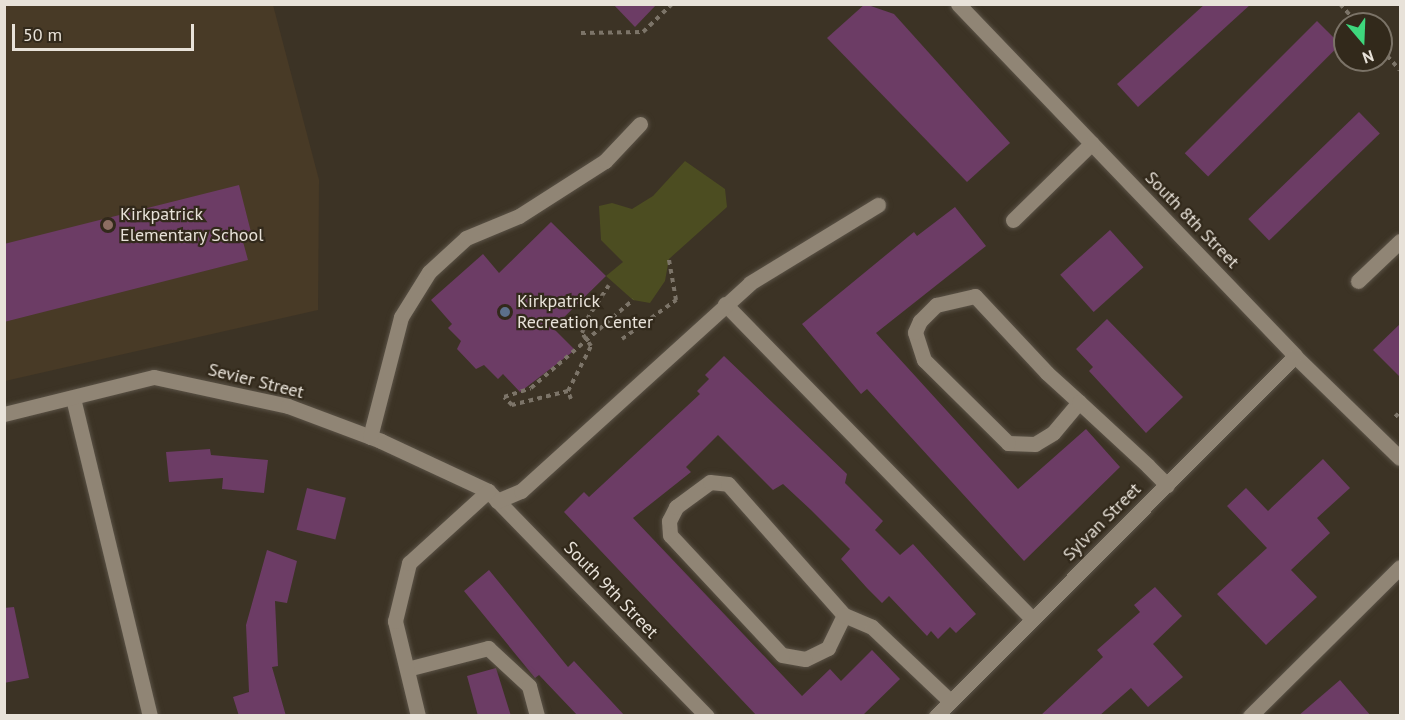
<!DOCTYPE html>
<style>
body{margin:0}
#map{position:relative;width:1405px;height:720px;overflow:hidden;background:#3c3325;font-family:"PT Sans",sans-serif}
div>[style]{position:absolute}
.built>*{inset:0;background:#483a26}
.green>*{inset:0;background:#4c4d21}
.building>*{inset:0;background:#6c3c65;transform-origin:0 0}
.path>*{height:4px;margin-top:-2px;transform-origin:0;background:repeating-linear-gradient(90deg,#7c7468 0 4.5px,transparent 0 9px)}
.roads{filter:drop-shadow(0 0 2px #5a5246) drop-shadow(0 0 2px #5a5246)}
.minor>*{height:15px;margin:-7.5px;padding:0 7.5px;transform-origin:7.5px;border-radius:7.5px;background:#908575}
.dots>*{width:16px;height:16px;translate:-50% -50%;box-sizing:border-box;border:3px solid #32291b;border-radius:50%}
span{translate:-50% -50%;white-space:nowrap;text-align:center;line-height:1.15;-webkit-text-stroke:4.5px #32291b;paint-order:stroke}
.poi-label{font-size:18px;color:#e8e2d9}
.left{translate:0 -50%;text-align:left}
.street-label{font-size:18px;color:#e8e2d9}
.frame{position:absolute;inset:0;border:6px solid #e8e2d9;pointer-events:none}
.north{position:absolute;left:1333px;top:12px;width:60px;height:60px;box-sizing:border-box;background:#32291b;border:2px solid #7b7367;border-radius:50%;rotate:161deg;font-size:16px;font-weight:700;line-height:24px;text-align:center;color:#e8e2d9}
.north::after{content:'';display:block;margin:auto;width:21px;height:27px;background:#3ed77d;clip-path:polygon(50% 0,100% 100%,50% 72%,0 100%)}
.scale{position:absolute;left:12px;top:24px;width:182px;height:27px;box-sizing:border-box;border:3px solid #e8e2d9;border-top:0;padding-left:8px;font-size:18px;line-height:21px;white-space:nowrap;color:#e8e2d9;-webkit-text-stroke:4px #32291b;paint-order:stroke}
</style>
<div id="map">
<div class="built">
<i style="clip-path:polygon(4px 5px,273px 5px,319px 180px,318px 310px,5px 381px)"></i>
</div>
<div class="green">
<i style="clip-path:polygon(685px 161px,725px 189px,727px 207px,669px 259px,665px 281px,650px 303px,633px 300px,606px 276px,623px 262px,601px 240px,599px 206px,612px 203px,632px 209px,653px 196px)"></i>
</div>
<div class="building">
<i style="clip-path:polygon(613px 4px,657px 4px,635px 27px)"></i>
<i style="clip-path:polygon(865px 4px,894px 14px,1010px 143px,967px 182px,827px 38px)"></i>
<i style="clip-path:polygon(1205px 4px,1251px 4px,1138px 107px,1117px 84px)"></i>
<i style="left:1317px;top:21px;width:33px;height:187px;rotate:45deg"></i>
<i style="left:1359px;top:112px;width:30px;height:154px;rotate:46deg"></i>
<i style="clip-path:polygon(239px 185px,252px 236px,242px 238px,248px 260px,4px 322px,4px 244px)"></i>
<i style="clip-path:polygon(955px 207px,986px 246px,876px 333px,1018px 489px,1086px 429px,1120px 467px,1024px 561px,867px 389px,861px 394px,802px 324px,914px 232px,917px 236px)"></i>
<i style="clip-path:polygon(551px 222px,606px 276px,553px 328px,575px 350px,520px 392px,503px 374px,498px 379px,484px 365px,476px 369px,457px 349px,461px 341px,448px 328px,452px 324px,431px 300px,483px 254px,499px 273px)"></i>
<i style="left:1110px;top:230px;width:50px;height:67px;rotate:48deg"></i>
<i style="clip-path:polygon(1107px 319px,1183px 397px,1146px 433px,1089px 371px,1093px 367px,1076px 349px)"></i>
<i style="clip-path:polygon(1401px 323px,1401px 378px,1373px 350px)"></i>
<i style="clip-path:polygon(724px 356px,847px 474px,845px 483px,883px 521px,875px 530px,900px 555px,913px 544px,976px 614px,956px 633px,950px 627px,938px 639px,931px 631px,927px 636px,889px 596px,882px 603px,867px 588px,841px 559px,850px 549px,811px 510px,783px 484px,773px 490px,718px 435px,686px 467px,691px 472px,633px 518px,802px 696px,830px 669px,841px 681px,872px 650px,900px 679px,862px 716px,757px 716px,564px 512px,584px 492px,589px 497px,700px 394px,697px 391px,709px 379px,705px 375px)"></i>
<i style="clip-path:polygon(210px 449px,211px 455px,268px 460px,264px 493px,222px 489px,223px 478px,169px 482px,166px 452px)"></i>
<i style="clip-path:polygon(1323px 459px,1350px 488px,1317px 518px,1330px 533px,1291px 570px,1317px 597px,1266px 645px,1217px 594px,1267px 548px,1227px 506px,1246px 488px,1268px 511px)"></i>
<i style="left:307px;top:488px;width:40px;height:43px;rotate:14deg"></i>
<i style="clip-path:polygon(267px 550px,297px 561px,287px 603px,275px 601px,278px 666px,272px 667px,286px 716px,239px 716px,233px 697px,249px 692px,246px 625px)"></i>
<i style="clip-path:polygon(489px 570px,568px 667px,574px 661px,625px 716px,578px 716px,539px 675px,535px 678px,464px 591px)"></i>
<i style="clip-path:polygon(1155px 587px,1182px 616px,1153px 644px,1183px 677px,1148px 707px,1131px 688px,1099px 716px,1040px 716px,1103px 657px,1097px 650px,1140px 612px,1134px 605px)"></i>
<i style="clip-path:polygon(14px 607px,29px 678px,4px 683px,4px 608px)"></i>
<i style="clip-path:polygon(496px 668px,511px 716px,478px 716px,467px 676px)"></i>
<i style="clip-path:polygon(1340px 680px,1371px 716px,1298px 716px)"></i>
</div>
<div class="path">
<i style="left:1340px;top:4px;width:27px;rotate:48deg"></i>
<i style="left:581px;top:33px;width:62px;rotate:-0.9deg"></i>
<i style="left:643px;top:32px;width:40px;rotate:-44deg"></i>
<i style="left:1381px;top:49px;width:28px;rotate:48deg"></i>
<i style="left:622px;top:339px;width:67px;rotate:-35.8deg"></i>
<i style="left:676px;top:300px;width:41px;rotate:-99.9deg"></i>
<i style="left:568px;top:391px;width:51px;rotate:-62.9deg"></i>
<i style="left:591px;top:346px;width:16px;rotate:-125deg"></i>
<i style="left:582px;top:333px;width:15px;rotate:-70deg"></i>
<i style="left:587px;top:319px;width:40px;rotate:-57.1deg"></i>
<i style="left:571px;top:399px;width:9px;rotate:-111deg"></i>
<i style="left:568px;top:391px;width:58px;rotate:166deg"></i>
<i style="left:512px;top:405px;width:11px;rotate:-135deg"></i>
<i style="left:504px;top:397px;width:28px;rotate:-18deg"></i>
<i style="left:531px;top:388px;width:135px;rotate:-40.8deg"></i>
<i style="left:1395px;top:417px;width:7px;rotate:-45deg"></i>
</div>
<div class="roads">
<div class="minor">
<i style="left:958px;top:4px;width:487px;rotate:46.2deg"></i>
<i style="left:1295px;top:356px;width:146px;rotate:44.2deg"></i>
<i style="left:1013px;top:220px;width:110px;rotate:-44.3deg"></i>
<i style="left:1358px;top:281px;width:58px;rotate:-43.6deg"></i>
<i style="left:725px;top:304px;width:440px;rotate:45.7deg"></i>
<i style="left:73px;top:398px;width:327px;rotate:76.4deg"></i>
<i style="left:1079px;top:402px;width:40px;rotate:130deg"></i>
<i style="left:1053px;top:433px;width:21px;rotate:149deg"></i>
<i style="left:1035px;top:444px;width:27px;rotate:-178deg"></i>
<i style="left:1008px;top:443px;width:118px;rotate:-135.3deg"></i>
<i style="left:924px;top:360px;width:29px;rotate:-108deg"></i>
<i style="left:915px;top:332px;width:12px;rotate:-66deg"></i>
<i style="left:920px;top:321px;width:23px;rotate:-45deg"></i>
<i style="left:936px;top:305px;width:40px;rotate:-13deg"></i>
<i style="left:975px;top:296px;width:105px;rotate:46.9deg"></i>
<i style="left:1047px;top:373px;width:43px;rotate:42.2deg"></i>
<i style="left:1079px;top:402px;width:94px;rotate:42.8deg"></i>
<i style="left:1148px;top:466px;width:27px;rotate:45deg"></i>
<i style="left:4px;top:414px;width:154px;rotate:-13.9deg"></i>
<i style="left:154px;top:377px;width:137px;rotate:12.2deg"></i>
<i style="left:288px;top:406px;width:99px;rotate:20.6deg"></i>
<i style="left:381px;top:441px;width:118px;rotate:25deg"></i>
<i style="left:488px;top:491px;width:314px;rotate:45.8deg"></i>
<i style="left:370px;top:437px;width:124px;rotate:-75.5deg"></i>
<i style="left:401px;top:317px;width:53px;rotate:-58.1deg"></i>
<i style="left:429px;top:272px;width:50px;rotate:-42.6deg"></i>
<i style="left:466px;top:238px;width:57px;rotate:-22.5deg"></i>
<i style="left:519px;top:216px;width:102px;rotate:-32.6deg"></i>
<i style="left:605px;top:161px;width:51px;rotate:-46.6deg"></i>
<i style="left:497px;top:501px;width:26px;rotate:-23deg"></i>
<i style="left:521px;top:491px;width:309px;rotate:-42.2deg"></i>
<i style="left:750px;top:283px;width:150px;rotate:-31.4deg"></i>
<i style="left:844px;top:615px;width:37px;rotate:116deg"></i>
<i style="left:828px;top:648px;width:25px;rotate:154deg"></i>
<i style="left:805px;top:659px;width:23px;rotate:-170deg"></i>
<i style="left:782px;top:655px;width:164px;rotate:-133deg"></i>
<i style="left:670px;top:535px;width:14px;rotate:-94deg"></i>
<i style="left:669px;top:521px;width:16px;rotate:-63deg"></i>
<i style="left:676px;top:507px;width:42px;rotate:-36.3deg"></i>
<i style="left:710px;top:482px;width:18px;rotate:6deg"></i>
<i style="left:728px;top:484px;width:175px;rotate:48.5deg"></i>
<i style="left:844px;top:615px;width:30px;rotate:23deg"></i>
<i style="left:872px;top:627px;width:108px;rotate:43.5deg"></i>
<i style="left:407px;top:669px;width:84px;rotate:-14.5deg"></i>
<i style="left:488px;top:648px;width:56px;rotate:42.8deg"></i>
<i style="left:529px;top:686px;width:31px;rotate:75deg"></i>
<i style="left:418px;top:716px;width:98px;rotate:-103.6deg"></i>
<i style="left:395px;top:621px;width:60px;rotate:-76.4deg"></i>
<i style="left:409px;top:563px;width:107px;rotate:-42.3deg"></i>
<i style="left:936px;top:716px;width:508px;rotate:-45.08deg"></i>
<i style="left:1250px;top:716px;width:211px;rotate:-44.8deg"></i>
</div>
</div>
<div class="dots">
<i style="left:108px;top:225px;background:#8d6e63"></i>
<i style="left:505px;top:312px;background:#5c6f8a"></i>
</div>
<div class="poi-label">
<span class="left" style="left:120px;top:225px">Kirkpatrick<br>Elementary School</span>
<span class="left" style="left:517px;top:312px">Kirkpatrick<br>Recreation Center</span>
</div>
<div class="street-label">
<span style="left:1192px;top:220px;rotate:46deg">South 8th Street</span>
<span style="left:256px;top:381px;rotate:14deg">Sevier Street</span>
<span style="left:1102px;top:522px;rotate:-45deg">Sylvan Street</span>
<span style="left:611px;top:590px;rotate:46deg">South 9th Street</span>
</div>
<div class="frame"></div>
<div class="north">N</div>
<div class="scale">50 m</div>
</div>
